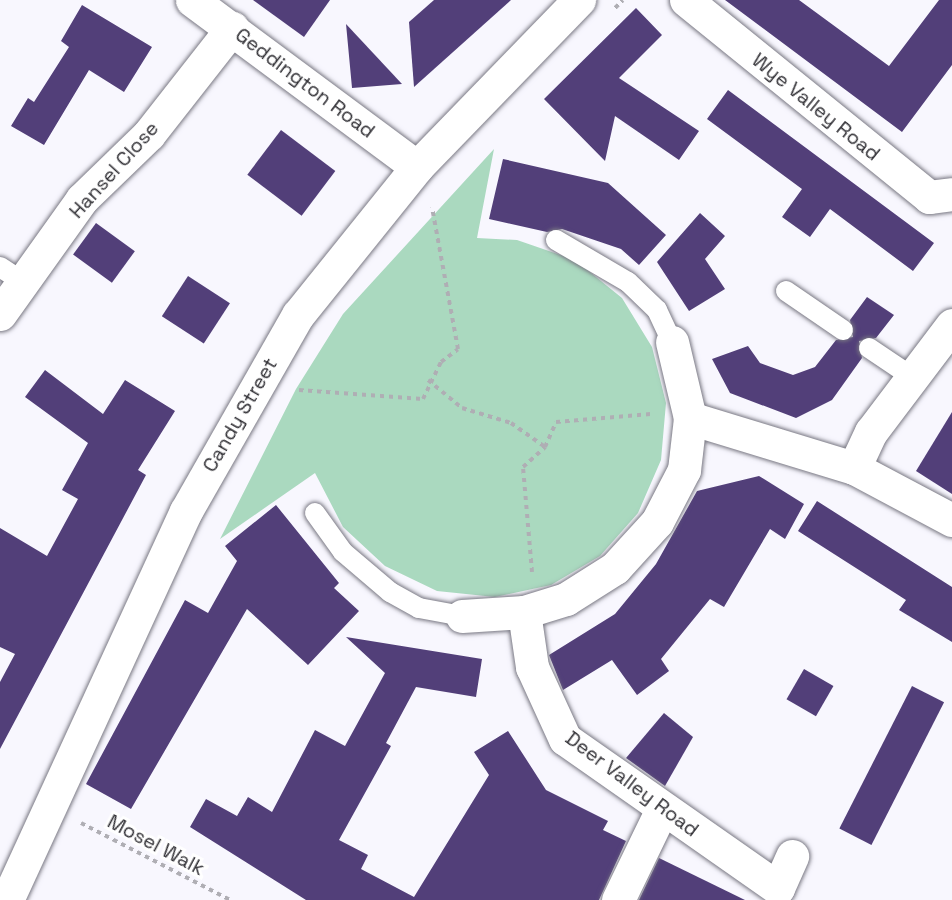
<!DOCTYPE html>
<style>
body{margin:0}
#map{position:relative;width:952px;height:900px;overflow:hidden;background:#f8f7fe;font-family:"Space Grotesk",sans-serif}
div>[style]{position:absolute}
.green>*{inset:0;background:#aad9bf}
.building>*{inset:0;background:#523f79;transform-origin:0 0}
.path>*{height:4px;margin-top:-2px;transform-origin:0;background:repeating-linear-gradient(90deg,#afaeb4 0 4.5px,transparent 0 9px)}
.roads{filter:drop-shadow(0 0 2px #797883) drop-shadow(0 0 2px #797883)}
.lane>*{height:20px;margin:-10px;padding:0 10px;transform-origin:10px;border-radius:10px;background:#fff}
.street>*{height:33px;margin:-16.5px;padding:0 16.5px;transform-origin:16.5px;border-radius:16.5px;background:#fff}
span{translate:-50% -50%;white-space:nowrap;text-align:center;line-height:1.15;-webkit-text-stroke:6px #fff;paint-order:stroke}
.street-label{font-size:20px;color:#302f34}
</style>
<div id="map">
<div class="green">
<i style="clip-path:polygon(494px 149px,477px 238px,517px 240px,575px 260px,622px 298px,652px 347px,666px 403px,661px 460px,638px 513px,600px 556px,551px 585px,495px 597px,437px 591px,385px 566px,343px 527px,315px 473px,220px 539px,296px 389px,343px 314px)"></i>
</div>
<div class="building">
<i style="clip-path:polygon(253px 0,330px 0,304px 37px)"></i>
<i style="clip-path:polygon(434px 0,511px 0,414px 87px,409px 22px)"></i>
<i style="clip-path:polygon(725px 0,799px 0,889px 66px,939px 0,952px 0,952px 65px,902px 132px)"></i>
<i style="clip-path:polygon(82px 5px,152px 47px,124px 92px,89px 70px,44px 145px,11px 126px,28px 98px,34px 102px,69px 47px,61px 41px)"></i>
<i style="clip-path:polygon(636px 8px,662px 35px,619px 78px,699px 131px,679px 160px,615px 116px,605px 161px,544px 99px)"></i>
<i style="clip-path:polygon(346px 24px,402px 84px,352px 88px)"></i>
<i style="clip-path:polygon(728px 90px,934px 243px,913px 271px,830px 209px,810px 237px,782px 217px,802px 189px,707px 119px)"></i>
<i style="left:281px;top:130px;width:68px;height:56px;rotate:37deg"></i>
<i style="clip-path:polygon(503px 159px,608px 183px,666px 235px,639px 265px,621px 249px,562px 229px,547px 232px,489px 219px)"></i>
<i style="clip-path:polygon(700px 213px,725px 236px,705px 259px,725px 289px,689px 311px,657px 262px)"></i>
<i style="left:96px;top:223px;width:48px;height:39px;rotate:36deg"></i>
<i style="left:188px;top:276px;width:50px;height:48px;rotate:33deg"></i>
<i style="clip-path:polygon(867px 297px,894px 315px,876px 338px,859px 341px,862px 358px,832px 400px,796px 418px,730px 393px,712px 359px,748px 346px,760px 363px,793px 375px,815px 367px,836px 340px,853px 337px,850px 320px)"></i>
<i style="clip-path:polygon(45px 370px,103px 414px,125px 380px,175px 411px,138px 470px,146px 475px,0 749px,0 682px,15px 654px,0 647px,0 528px,47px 556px,78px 499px,62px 490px,88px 443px,25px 397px)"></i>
<i style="clip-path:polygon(952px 412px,952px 494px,916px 471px)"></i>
<i style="clip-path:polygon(759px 476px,804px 504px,785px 539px,770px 529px,724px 607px,710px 599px,661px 659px,669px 671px,637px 695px,612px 660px,563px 690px,549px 655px,615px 614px,656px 564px,697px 491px)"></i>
<i style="clip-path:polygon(817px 501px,952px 587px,952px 642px,899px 610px,906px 600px,798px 531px)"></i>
<i style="clip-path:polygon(276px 505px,339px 583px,334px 588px,359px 611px,308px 665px,247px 609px,131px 809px,86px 784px,185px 600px,208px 613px,237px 561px,225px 546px)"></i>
<i style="clip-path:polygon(346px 637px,482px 659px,476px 697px,416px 687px,386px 743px,391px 746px,339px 840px,368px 855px,361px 869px,414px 897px,489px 775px,474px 752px,508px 731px,546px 790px,608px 821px,603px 830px,626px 841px,599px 900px,306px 900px,190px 827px,206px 799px,237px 816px,248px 797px,272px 812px,315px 730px,345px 746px,385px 673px)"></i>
<i style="left:804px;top:669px;width:34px;height:35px;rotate:30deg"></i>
<i style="left:912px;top:686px;width:36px;height:160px;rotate:27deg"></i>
<i style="clip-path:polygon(664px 713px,693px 737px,665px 786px,626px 758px)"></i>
<i style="clip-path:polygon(659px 858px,745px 900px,639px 900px)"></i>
</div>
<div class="path">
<i style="left:615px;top:8px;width:11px;rotate:-45deg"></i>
<i style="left:428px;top:380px;width:44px;rotate:39.5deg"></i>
<i style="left:462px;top:408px;width:51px;rotate:17deg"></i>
<i style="left:511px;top:423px;width:42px;rotate:35.2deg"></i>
<i style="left:299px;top:390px;width:124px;rotate:4.2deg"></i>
<i style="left:423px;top:399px;width:41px;rotate:-64.1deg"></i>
<i style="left:441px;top:362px;width:21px;rotate:-37deg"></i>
<i style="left:458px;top:349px;width:144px;rotate:-100.4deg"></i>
<i style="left:532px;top:572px;width:105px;rotate:-94.9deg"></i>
<i style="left:523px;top:467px;width:30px;rotate:-42deg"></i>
<i style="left:545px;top:447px;width:27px;rotate:-66deg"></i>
<i style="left:556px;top:422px;width:95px;rotate:-4.8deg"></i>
<i style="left:81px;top:823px;width:168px;rotate:27.3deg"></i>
</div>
<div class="roads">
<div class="lane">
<i style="left:556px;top:240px;width:83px;rotate:30.3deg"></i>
<i style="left:628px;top:282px;width:40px;rotate:44deg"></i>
<i style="left:657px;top:310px;width:35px;rotate:65deg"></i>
<i style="left:0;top:267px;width:30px;rotate:33deg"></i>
<i style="left:786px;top:291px;width:69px;rotate:34.4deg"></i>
<i style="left:869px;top:348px;width:52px;rotate:34deg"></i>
<i style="left:315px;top:513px;width:48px;rotate:54.3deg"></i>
<i style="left:343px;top:552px;width:62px;rotate:40.4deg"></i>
<i style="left:390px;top:592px;width:33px;rotate:29deg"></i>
<i style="left:419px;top:608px;width:44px;rotate:10.5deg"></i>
</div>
<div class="street">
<i style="left:192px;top:0;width:280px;rotate:36.6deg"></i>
<i style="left:686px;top:0;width:313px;rotate:39deg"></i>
<i style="left:929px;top:197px;width:23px;rotate:-7deg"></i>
<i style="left:0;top:314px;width:141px;rotate:-54.5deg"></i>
<i style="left:82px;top:199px;width:93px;rotate:-44.1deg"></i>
<i style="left:149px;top:134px;width:135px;rotate:-51.9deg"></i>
<i style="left:690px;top:418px;width:171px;rotate:17deg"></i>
<i style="left:854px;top:468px;width:111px;rotate:28deg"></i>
<i style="left:854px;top:468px;width:40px;rotate:-65deg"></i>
<i style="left:871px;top:432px;width:134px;rotate:-52.9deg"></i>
<i style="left:524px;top:612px;width:56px;rotate:81.7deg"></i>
<i style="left:532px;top:667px;width:79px;rotate:65.4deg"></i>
<i style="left:565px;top:739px;width:260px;rotate:35deg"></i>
<i style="left:778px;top:888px;width:35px;rotate:-66deg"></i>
<i style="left:462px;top:616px;width:62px;rotate:-3.7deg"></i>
<i style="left:524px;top:612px;width:44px;rotate:-17.2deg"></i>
<i style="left:566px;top:599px;width:58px;rotate:-32.3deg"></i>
<i style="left:615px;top:568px;width:62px;rotate:-47.6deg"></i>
<i style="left:657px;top:522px;width:59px;rotate:-62.6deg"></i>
<i style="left:684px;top:470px;width:52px;rotate:-83.4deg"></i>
<i style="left:690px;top:418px;width:78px;rotate:-103.3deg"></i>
<i style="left:7px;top:900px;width:428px;rotate:-65.3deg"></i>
<i style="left:186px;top:511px;width:226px;rotate:-60.3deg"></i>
<i style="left:298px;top:315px;width:190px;rotate:-51.2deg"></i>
<i style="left:417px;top:167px;width:233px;rotate:-45.9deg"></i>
<i style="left:618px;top:900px;width:101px;rotate:-64.2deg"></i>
</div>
</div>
<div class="street-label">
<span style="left:305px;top:83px;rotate:37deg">Geddington Road</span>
<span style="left:816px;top:107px;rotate:39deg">Wye Valley Road</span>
<span style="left:114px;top:170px;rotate:-48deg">Hansel Close</span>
<span style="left:240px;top:415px;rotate:-60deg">Candy Street</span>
<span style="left:632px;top:784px;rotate:37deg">Deer Valley Road</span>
<span style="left:156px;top:845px;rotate:28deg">Mosel Walk</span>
</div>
</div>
